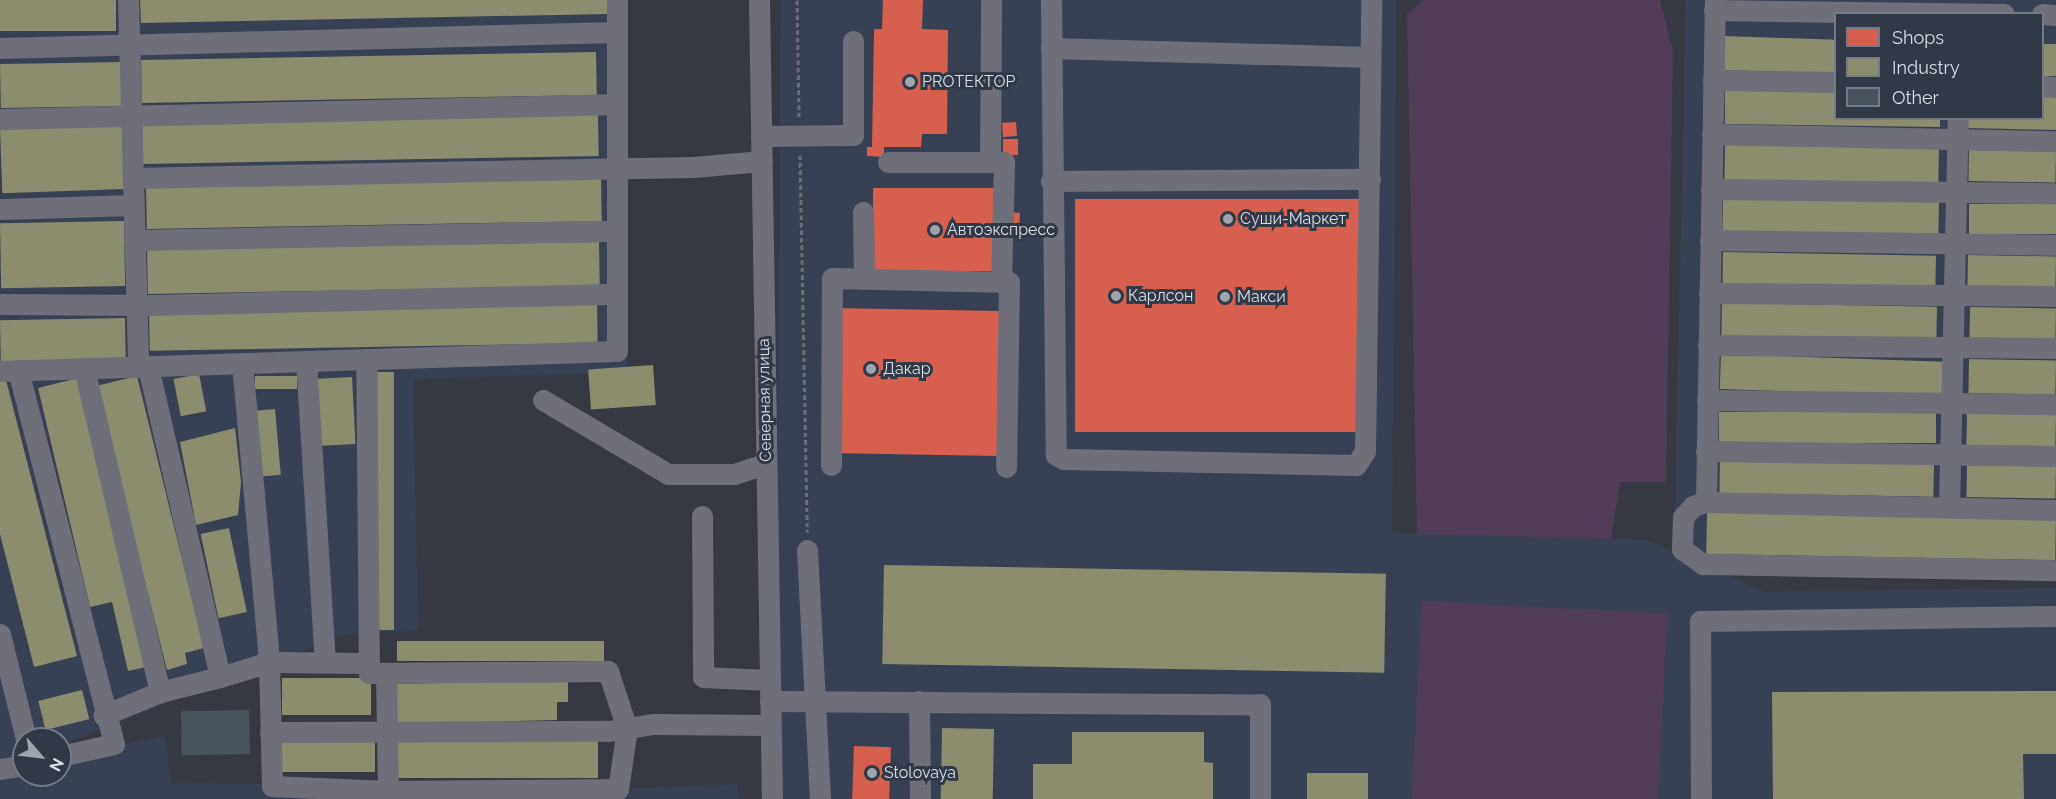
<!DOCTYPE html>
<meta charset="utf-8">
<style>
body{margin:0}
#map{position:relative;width:2056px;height:799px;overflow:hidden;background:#363941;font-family:Raleway,sans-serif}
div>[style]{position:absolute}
.built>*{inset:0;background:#384153}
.green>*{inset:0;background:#503c57;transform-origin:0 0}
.shops>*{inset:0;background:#d6604d;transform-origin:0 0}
.industry>*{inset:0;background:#8c8c6e;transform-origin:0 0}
.building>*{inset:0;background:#49535c;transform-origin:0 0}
.path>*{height:3px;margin-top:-1.5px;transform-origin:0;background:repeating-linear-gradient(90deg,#6d6e77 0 4.5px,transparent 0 7.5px)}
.minor>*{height:21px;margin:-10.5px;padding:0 10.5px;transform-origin:10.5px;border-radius:10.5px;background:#6f6f7a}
.dots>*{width:16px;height:16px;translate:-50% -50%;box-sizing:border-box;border:3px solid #313846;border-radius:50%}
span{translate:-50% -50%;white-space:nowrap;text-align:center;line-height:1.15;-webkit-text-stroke:6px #313846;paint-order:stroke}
.poi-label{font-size:16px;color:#d9dee7}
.left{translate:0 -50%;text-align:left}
.street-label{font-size:16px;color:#d9dee7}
.legend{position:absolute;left:1834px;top:12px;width:210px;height:108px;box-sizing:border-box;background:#313846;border:2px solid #747a86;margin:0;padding:8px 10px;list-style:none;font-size:18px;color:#d9dee7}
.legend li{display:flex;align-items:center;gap:12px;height:30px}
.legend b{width:30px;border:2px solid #747a86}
.north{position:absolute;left:12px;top:727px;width:60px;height:60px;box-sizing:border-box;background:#313846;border:2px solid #747a86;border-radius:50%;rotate:118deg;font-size:16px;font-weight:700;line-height:24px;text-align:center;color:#d9dee7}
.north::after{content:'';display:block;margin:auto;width:21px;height:27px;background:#a0a4ad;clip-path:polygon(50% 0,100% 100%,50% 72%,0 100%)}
</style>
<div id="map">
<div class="built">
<i style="clip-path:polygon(0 0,627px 0,627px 372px,413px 379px,418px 630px,346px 634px,60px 745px,60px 739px,24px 739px,24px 775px,60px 775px,60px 756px,165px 736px,171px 783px,618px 789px,737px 784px,738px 799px,0 799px)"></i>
<i style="clip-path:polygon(evenodd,781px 0,1396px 0,1392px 533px,1647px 540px,1674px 552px,1686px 0,2056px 0,2056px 581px,1726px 575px,1764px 592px,2056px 588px,2056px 799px,783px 799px,777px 530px,781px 0,1836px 14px,2042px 14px,2042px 118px,1836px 118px,1836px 14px)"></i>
</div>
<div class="green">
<i style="clip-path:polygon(1423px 0,1660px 0,1673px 51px,1666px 482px,1620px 482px,1611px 539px,1417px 534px,1407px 15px)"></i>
<i style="left:1422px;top:601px;width:246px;height:198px;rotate:3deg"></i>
</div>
<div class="shops">
<i style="clip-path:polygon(883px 0,923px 0,922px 29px,948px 30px,947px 134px,922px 134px,921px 147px,884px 147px,884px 157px,867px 156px,867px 147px,872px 147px,874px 29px,882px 29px)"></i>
<i style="left:1016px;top:122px;width:14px;height:14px;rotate:86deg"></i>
<i style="left:1003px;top:139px;width:15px;height:16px"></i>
<i style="left:873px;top:188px;width:126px;height:83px"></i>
<i style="left:1075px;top:199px;width:287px;height:233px"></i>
<i style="clip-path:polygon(1011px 212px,1020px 213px,1019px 232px,1011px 232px)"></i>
<i style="left:831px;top:308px;width:169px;height:145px;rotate:1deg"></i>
<i style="left:854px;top:746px;width:37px;height:53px;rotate:2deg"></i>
</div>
<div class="industry">
<i style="left:0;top:0;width:116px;height:31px"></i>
<i style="clip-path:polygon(140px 0,607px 0,607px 14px,141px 23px)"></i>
<i style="left:1725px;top:36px;width:111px;height:34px;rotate:2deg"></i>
<i style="left:2042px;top:44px;width:14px;height:32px"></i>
<i style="left:596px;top:52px;width:43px;height:455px;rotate:89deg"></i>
<i style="left:121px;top:62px;width:44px;height:121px;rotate:89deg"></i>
<i style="clip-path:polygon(1725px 89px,1836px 91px,1836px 118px,1940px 118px,1940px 127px,1725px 124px)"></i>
<i style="clip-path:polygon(2042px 97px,2056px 97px,2056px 130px,1966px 128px,1967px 118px,2042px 118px)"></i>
<i style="left:598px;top:114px;width:42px;height:456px;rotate:89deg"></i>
<i style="left:122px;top:125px;width:64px;height:122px;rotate:88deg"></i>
<i style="left:1725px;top:145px;width:214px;height:35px;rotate:1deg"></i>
<i style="left:1969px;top:150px;width:87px;height:31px;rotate:1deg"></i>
<i style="left:601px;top:178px;width:43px;height:455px;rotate:89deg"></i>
<i style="left:1723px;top:198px;width:216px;height:33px;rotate:1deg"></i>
<i style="left:1969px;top:204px;width:87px;height:30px"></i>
<i style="left:124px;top:221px;width:65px;height:124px;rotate:89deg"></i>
<i style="left:599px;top:242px;width:44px;height:452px;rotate:89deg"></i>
<i style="left:1723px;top:252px;width:213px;height:32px;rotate:1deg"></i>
<i style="left:1968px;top:255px;width:88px;height:32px;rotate:1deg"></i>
<i style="left:597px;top:303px;width:40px;height:448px;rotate:89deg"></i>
<i style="left:1722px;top:303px;width:215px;height:34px;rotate:1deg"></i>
<i style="left:1970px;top:307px;width:86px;height:33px;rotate:1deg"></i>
<i style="left:125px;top:318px;width:41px;height:125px;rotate:89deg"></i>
<i style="left:1721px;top:354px;width:223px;height:35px;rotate:2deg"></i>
<i style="left:1969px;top:359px;width:87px;height:34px;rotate:1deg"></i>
<i style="left:653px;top:365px;width:40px;height:65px;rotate:86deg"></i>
<i style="left:375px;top:372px;width:19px;height:258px"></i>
<i style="left:199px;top:374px;width:38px;height:26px;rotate:79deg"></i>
<i style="clip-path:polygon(5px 376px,77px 656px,34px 667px,0 534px,0 377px)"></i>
<i style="clip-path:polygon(137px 376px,204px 648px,185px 653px,187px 664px,167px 670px,96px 386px)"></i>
<i style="left:297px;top:376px;width:13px;height:42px;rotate:90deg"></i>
<i style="left:352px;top:377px;width:67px;height:39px;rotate:87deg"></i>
<i style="clip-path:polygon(78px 378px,146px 667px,128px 671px,112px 602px,90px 607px,38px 388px)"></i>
<i style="left:275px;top:409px;width:66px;height:20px;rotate:85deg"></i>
<i style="left:1719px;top:412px;width:217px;height:31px"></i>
<i style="left:1967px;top:412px;width:89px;height:33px;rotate:1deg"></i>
<i style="clip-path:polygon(235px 428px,241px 482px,238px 515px,196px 525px,180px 442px)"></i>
<i style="left:1720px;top:460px;width:214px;height:33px;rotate:1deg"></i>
<i style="left:1967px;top:465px;width:89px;height:32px;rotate:1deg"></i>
<i style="left:1707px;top:512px;width:349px;height:42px;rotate:1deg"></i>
<i style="left:229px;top:528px;width:86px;height:29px;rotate:78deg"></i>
<i style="left:884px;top:565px;width:502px;height:99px;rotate:1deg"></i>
<i style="left:604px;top:641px;width:20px;height:207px;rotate:90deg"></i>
<i style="left:282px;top:678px;width:89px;height:37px"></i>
<i style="clip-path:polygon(568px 680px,568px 702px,557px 702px,557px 720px,394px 724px,394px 684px)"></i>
<i style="left:82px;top:690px;width:30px;height:45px;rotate:76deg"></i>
<i style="clip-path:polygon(2056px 691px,2056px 754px,2023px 754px,2024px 799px,1773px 799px,1772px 692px)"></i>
<i style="left:942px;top:728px;width:52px;height:71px;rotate:1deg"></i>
<i style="clip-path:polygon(1072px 732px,1204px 732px,1204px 762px,1213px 763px,1213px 799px,1033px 799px,1033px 764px,1072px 764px)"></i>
<i style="left:598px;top:738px;width:40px;height:200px;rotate:90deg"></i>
<i style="left:375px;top:739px;width:33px;height:93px;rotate:90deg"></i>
<i style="left:1307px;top:773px;width:61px;height:26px"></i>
</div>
<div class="building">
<i style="left:249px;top:710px;width:44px;height:68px;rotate:89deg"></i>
</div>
<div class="path">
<i style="left:797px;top:0;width:118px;rotate:89deg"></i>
<i style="left:800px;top:155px;width:377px;rotate:88.9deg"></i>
</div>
<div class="minor">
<i style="left:128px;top:0;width:367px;rotate:88.4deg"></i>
<i style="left:759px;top:0;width:799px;rotate:89.07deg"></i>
<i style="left:1051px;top:0;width:455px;rotate:89.4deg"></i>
<i style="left:1056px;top:455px;width:9px;rotate:27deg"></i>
<i style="left:1064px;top:459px;width:292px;rotate:1.2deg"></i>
<i style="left:1356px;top:465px;width:17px;rotate:-57deg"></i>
<i style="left:1365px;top:451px;width:451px;rotate:-89.2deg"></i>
<i style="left:1715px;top:0;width:502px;rotate:91.03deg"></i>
<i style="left:1706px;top:502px;width:14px;rotate:163deg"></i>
<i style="left:1693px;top:506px;width:15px;rotate:132deg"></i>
<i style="left:1683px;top:517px;width:32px;rotate:92deg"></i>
<i style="left:1682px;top:549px;width:26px;rotate:36deg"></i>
<i style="left:1703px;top:564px;width:353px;rotate:1deg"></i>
<i style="left:1714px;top:10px;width:290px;rotate:0.8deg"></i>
<i style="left:2042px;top:14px;width:14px;rotate:4deg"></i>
<i style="left:0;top:48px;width:617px;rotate:-1.49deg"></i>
<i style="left:1051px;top:48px;width:319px;rotate:1.6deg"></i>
<i style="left:1713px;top:80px;width:123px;rotate:0.9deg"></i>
<i style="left:2042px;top:86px;width:14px;rotate:4deg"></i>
<i style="left:0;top:119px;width:617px;rotate:-1.39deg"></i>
<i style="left:1712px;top:134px;width:344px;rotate:1.2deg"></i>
<i style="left:761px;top:136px;width:92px;rotate:-0.6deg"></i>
<i style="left:853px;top:135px;width:94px;rotate:-90deg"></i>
<i style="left:888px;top:162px;width:116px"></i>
<i style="left:1004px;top:162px;width:119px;rotate:91.4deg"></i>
<i style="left:990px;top:162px;width:162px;rotate:-89.6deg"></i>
<i style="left:133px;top:178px;width:560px;rotate:-1.13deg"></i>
<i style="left:693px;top:167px;width:69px;rotate:-5deg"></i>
<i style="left:1051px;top:181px;width:319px;rotate:-0.4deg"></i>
<i style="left:1711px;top:189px;width:345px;rotate:0.7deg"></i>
<i style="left:0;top:209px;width:133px;rotate:-1.7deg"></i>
<i style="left:863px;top:212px;width:67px;rotate:89.1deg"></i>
<i style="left:134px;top:240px;width:483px;rotate:-1.1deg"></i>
<i style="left:1710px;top:240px;width:346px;rotate:0.8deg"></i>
<i style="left:1709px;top:293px;width:347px;rotate:0.5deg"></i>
<i style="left:0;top:304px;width:155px;rotate:0.4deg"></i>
<i style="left:155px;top:305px;width:462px;rotate:-1.4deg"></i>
<i style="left:1708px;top:345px;width:348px;rotate:0.5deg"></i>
<i style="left:306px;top:361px;width:301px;rotate:86.4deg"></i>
<i style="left:242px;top:363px;width:300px;rotate:84.8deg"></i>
<i style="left:269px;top:662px;width:124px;rotate:88.6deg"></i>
<i style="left:272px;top:786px;width:116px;rotate:2.5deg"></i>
<i style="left:388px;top:791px;width:230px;rotate:-0.5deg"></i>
<i style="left:618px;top:789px;width:61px;rotate:-81.5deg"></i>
<i style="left:627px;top:729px;width:61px;rotate:-108.1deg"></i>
<i style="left:608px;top:671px;width:239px;rotate:179.5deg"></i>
<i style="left:369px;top:673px;width:314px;rotate:-90.5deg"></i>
<i style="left:148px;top:367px;width:318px;rotate:76.9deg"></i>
<i style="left:220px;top:677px;width:62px;rotate:166deg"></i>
<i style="left:84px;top:368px;width:333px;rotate:76.8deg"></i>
<i style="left:160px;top:692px;width:61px;rotate:157.7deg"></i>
<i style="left:18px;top:370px;width:386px;rotate:75.6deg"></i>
<i style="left:114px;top:744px;width:55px;rotate:167.5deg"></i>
<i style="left:0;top:371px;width:617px;rotate:-1.86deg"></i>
<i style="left:617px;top:351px;width:351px;rotate:-90deg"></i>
<i style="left:543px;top:400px;width:145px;rotate:30.6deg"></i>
<i style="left:668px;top:474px;width:66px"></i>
<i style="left:734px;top:474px;width:33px;rotate:-18deg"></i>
<i style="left:1707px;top:400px;width:349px;rotate:0.7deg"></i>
<i style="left:1706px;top:451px;width:350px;rotate:0.8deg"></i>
<i style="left:831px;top:465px;width:187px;rotate:-89.7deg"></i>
<i style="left:832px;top:278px;width:177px;rotate:1.3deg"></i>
<i style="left:1009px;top:282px;width:185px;rotate:90.9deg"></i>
<i style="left:1706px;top:502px;width:350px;rotate:1.3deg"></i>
<i style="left:1949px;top:507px;width:389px;rotate:-88.7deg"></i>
<i style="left:702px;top:516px;width:161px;rotate:89.6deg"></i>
<i style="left:703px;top:677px;width:67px;rotate:2.6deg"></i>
<i style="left:807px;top:550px;width:249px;rotate:87deg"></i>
<i style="left:0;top:634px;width:108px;rotate:76.1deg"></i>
<i style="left:386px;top:673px;width:118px;rotate:89deg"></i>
<i style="left:220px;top:677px;width:51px;rotate:-17deg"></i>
<i style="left:269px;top:662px;width:100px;rotate:0.6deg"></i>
<i style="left:770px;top:701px;width:490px;rotate:0.4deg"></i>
<i style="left:1260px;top:704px;width:95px;rotate:90deg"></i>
<i style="left:919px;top:701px;width:98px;rotate:89.4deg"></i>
<i style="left:270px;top:732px;width:339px;rotate:-0.2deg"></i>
<i style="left:609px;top:731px;width:45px;rotate:-9deg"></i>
<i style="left:653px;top:724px;width:117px;rotate:0.5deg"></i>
<i style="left:0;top:769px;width:19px;rotate:-9deg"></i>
<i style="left:19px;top:766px;width:17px;rotate:-73deg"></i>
<i style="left:1701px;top:799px;width:178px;rotate:-90.3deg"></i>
<i style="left:1700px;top:621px;width:356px;rotate:-0.8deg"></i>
</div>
<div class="dots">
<i style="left:910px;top:82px;background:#a0a4ad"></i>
<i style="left:1228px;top:219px;background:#a0a4ad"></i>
<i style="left:935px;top:230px;background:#a0a4ad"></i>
<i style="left:1116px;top:296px;background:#a0a4ad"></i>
<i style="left:1225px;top:297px;background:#a0a4ad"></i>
<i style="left:871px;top:369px;background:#a0a4ad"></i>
<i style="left:872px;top:773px;background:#a0a4ad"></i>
</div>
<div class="poi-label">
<span class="left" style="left:922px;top:82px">PROТЕКТОР</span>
<span class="left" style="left:1240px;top:219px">Суши-Маркет</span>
<span class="left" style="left:947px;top:230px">Автоэкспресс</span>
<span class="left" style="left:1128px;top:296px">Карлсон</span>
<span class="left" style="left:1237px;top:297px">Макси</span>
<span class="left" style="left:883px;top:369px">Дакар</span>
<span class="left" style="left:884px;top:773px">Stolovaya</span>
</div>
<div class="street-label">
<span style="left:765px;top:400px;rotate:-91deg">Северная улица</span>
</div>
<ul class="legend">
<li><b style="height:16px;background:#d6604d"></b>Shops</li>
<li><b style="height:16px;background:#8c8c6e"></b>Industry</li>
<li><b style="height:16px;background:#49535c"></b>Other</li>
</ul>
<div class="north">N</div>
</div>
